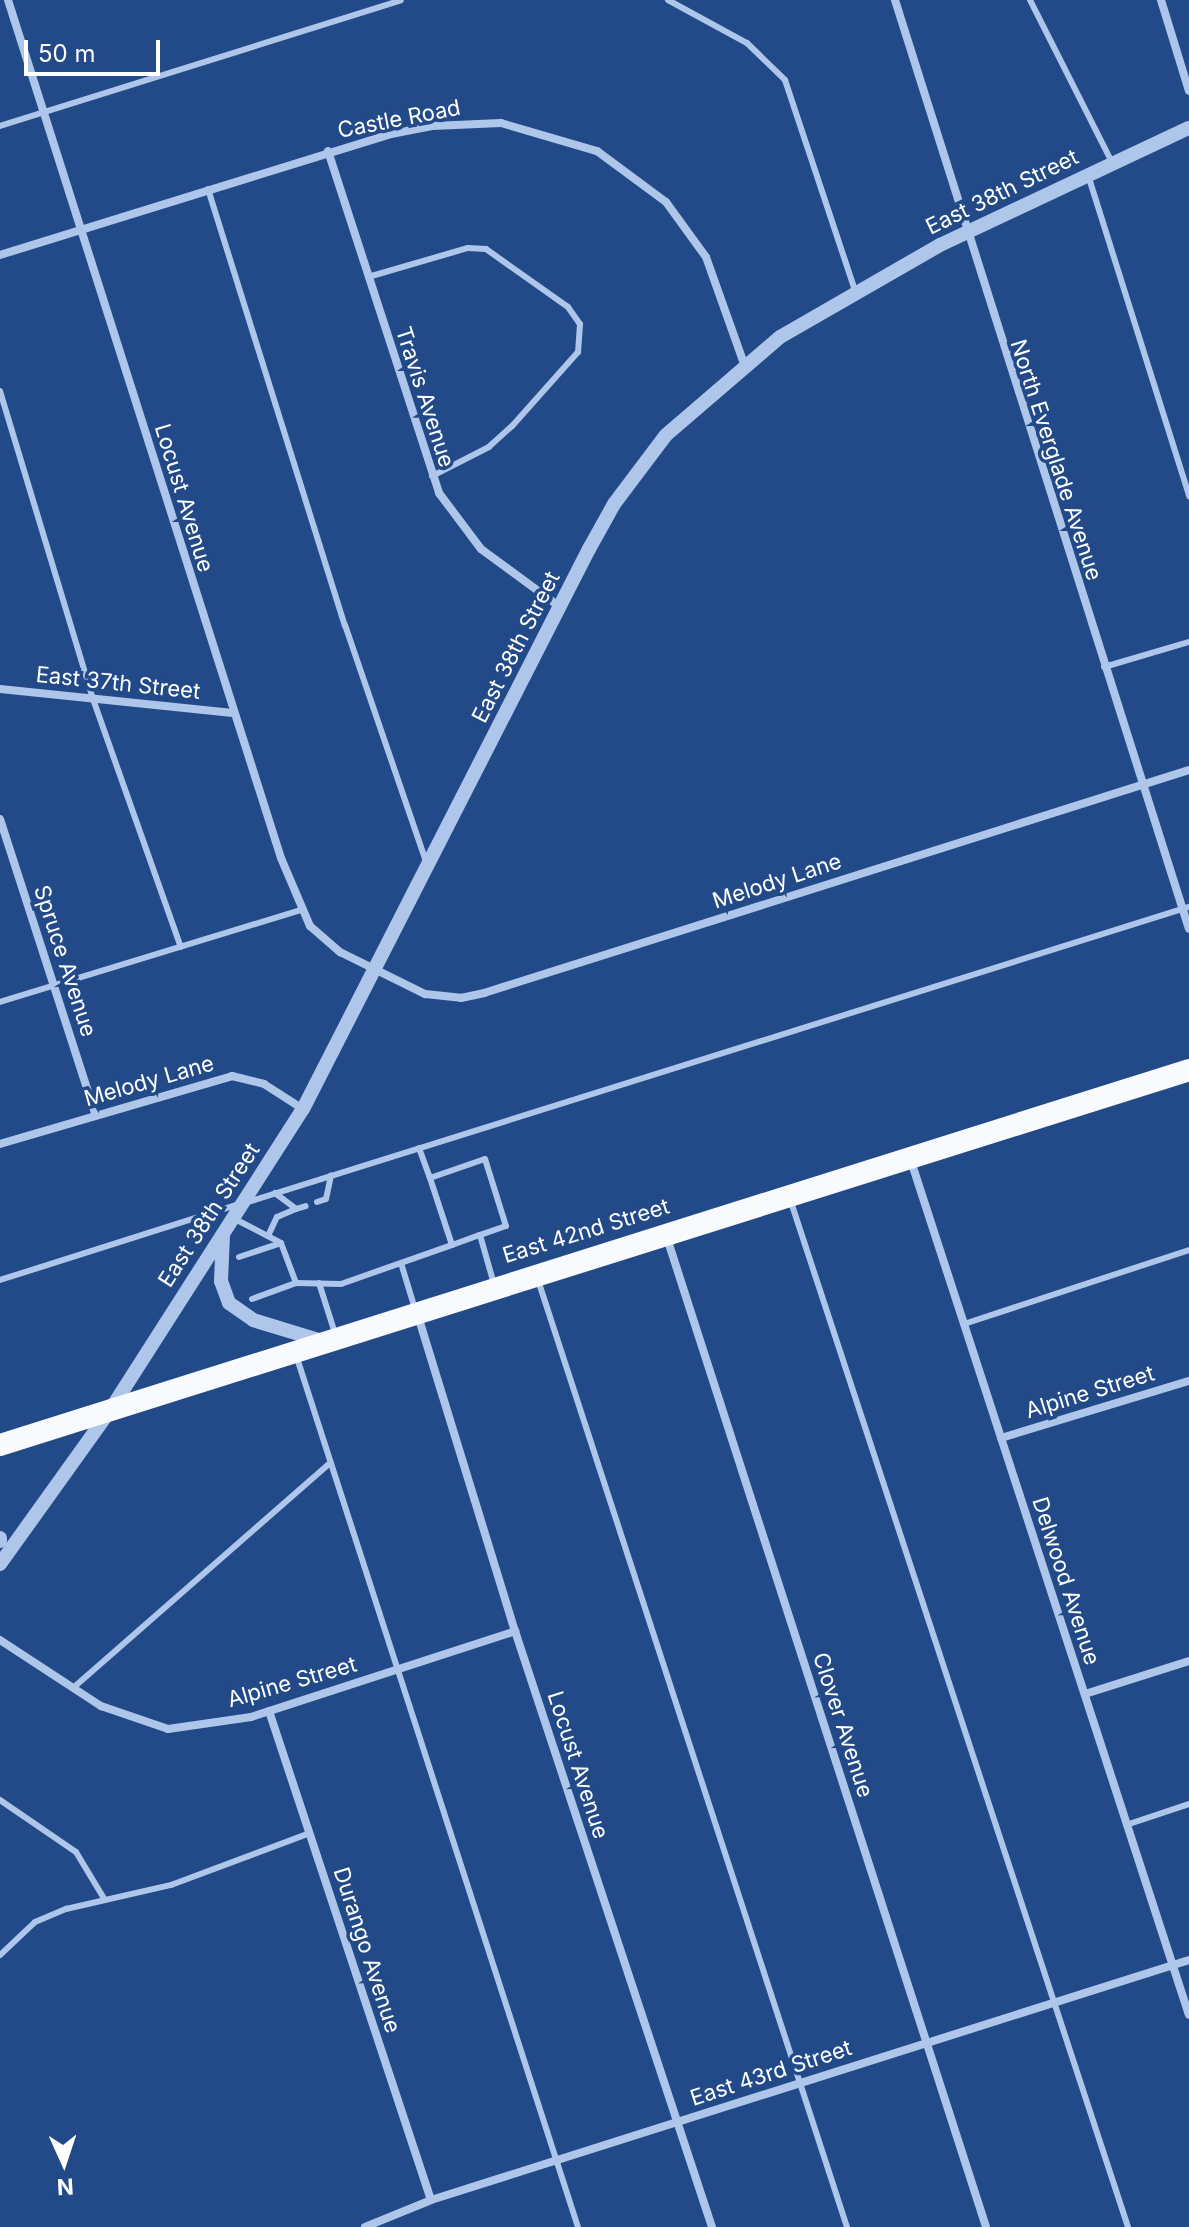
<!DOCTYPE html>
<style>
body{margin:0}
#map{position:relative;width:1189px;height:2227px;overflow:hidden;background:#234a88;font-family:Inter,sans-serif}
div>[style]{position:absolute}
.service>*{height:6px;margin:-3px;padding:0 3px;transform-origin:3px;border-radius:3px;background:#aec6ea}
.minor>*{height:8px;margin:-4px;padding:0 4px;transform-origin:4px;border-radius:4px;background:#aec6ea}
.tertiary>*{height:14px;margin:-7px;padding:0 7px;transform-origin:7px;border-radius:7px;background:#aec6ea}
.trunk>*{height:22px;margin:-11px;padding:0 11px;transform-origin:11px;border-radius:11px;background:#f8fafe}
span{translate:-50% -50%;white-space:nowrap;text-align:center;line-height:1.15;-webkit-text-stroke:7px #234a88;paint-order:stroke}
.street-label{font-size:22px;color:#fff}
.north{position:absolute;left:24px;top:2123px;width:80px;height:80px;-webkit-text-stroke:6px #234a88;paint-order:stroke;rotate:177deg;font-size:22px;font-weight:700;line-height:32px;text-align:center;color:#fff}
.north::after{content:'';display:block;margin:auto;width:28px;height:36px;background:#fff;clip-path:polygon(50% 0,100% 100%,50% 72%,0 100%)}
.scale{position:absolute;left:24px;top:40px;width:136px;height:36px;box-sizing:border-box;border:4px solid #fff;border-top:0;padding-left:10px;font-size:24px;line-height:28px;white-space:nowrap;color:#fff;-webkit-text-stroke:6px #234a88;paint-order:stroke}
</style>
<div id="map">
<div class="service">
<i style="left:668px;top:0;width:90px;rotate:28.6deg"></i>
<i style="left:747px;top:43px;width:53px;rotate:44.2deg"></i>
<i style="left:785px;top:80px;width:225px;rotate:71.6deg"></i>
<i style="left:1030px;top:0;width:184px;rotate:63.2deg"></i>
<i style="left:0;top:126px;width:420px;rotate:-17.4deg"></i>
<i style="left:1088px;top:175px;width:337px;rotate:72.5deg"></i>
<i style="left:208px;top:189px;width:457px;rotate:72.6deg"></i>
<i style="left:345px;top:625px;width:250px;rotate:71.1deg"></i>
<i style="left:368px;top:277px;width:104px;rotate:-16.2deg"></i>
<i style="left:468px;top:248px;width:18px;rotate:3deg"></i>
<i style="left:486px;top:249px;width:100px;rotate:35.3deg"></i>
<i style="left:568px;top:307px;width:21px;rotate:55deg"></i>
<i style="left:580px;top:324px;width:28px;rotate:94deg"></i>
<i style="left:578px;top:352px;width:99px;rotate:131.7deg"></i>
<i style="left:512px;top:426px;width:31px;rotate:138deg"></i>
<i style="left:489px;top:447px;width:64px;rotate:153deg"></i>
<i style="left:0;top:391px;width:322px;rotate:73.2deg"></i>
<i style="left:93px;top:699px;width:263px;rotate:70.5deg"></i>
<i style="left:1104px;top:667px;width:89px;rotate:-16.4deg"></i>
<i style="left:0;top:1002px;width:315px;rotate:-17deg"></i>
<i style="left:419px;top:1148px;width:32px;rotate:70deg"></i>
<i style="left:275px;top:1193px;width:26px;rotate:37deg"></i>
<i style="left:296px;top:1209px;width:10px;rotate:-17deg"></i>
<i style="left:248px;top:1202px;width:986px;rotate:-17.41deg"></i>
<i style="left:317px;top:1202px;width:9px;rotate:-18deg"></i>
<i style="left:326px;top:1199px;width:24px;rotate:-78deg"></i>
<i style="left:791px;top:1202px;width:1079px;rotate:71.8deg"></i>
<i style="left:233px;top:1218px;width:54px;rotate:27.5deg"></i>
<i style="left:281px;top:1243px;width:43px;rotate:69.4deg"></i>
<i style="left:268px;top:1236px;width:21px;rotate:-65deg"></i>
<i style="left:277px;top:1217px;width:21px;rotate:-23deg"></i>
<i style="left:452px;top:1245px;width:30px;rotate:-20deg"></i>
<i style="left:239px;top:1257px;width:44px;rotate:-18.4deg"></i>
<i style="left:401px;top:1263px;width:48px;rotate:73.1deg"></i>
<i style="left:0;top:1280px;width:249px;rotate:-17.6deg"></i>
<i style="left:538px;top:1280px;width:996px;rotate:71.93deg"></i>
<i style="left:319px;top:1283px;width:52px;rotate:72.3deg"></i>
<i style="left:252px;top:1299px;width:47px;rotate:-20deg"></i>
<i style="left:296px;top:1283px;width:45px;rotate:1.3deg"></i>
<i style="left:341px;top:1284px;width:118px;rotate:-19.4deg"></i>
<i style="left:452px;top:1245px;width:71px;rotate:-108.2deg"></i>
<i style="left:430px;top:1178px;width:58px;rotate:-19.1deg"></i>
<i style="left:485px;top:1159px;width:70px;rotate:72.6deg"></i>
<i style="left:506px;top:1226px;width:28px;rotate:161deg"></i>
<i style="left:480px;top:1235px;width:51px;rotate:74.1deg"></i>
<i style="left:964px;top:1324px;width:237px;rotate:-18.2deg"></i>
<i style="left:296px;top:1355px;width:916px;rotate:72.08deg"></i>
<i style="left:73px;top:1688px;width:342px;rotate:-41.2deg"></i>
<i style="left:0;top:1800px;width:92px;rotate:34.4deg"></i>
<i style="left:76px;top:1852px;width:56px;rotate:58.9deg"></i>
<i style="left:1126px;top:1825px;width:66px;rotate:-18.4deg"></i>
<i style="left:0;top:1955px;width:48px;rotate:-43.3deg"></i>
<i style="left:35px;top:1922px;width:34px;rotate:-23deg"></i>
<i style="left:66px;top:1909px;width:108px;rotate:-12.9deg"></i>
<i style="left:171px;top:1885px;width:148px;rotate:-20.5deg"></i>
</div>
<div class="minor">
<i style="left:8px;top:0;width:900px;rotate:72.35deg"></i>
<i style="left:281px;top:858px;width:74px;rotate:66.9deg"></i>
<i style="left:310px;top:926px;width:40px;rotate:41deg"></i>
<i style="left:340px;top:952px;width:95px;rotate:26.3deg"></i>
<i style="left:425px;top:994px;width:36px;rotate:6deg"></i>
<i style="left:461px;top:998px;width:24px;rotate:-12deg"></i>
<i style="left:484px;top:993px;width:739px;rotate:-17.55deg"></i>
<i style="left:895px;top:0;width:974px;rotate:72.44deg"></i>
<i style="left:1161px;top:0;width:95px;rotate:72.9deg"></i>
<i style="left:328px;top:151px;width:360px;rotate:72deg"></i>
<i style="left:439px;top:493px;width:70px;rotate:53.1deg"></i>
<i style="left:481px;top:549px;width:98px;rotate:36.3deg"></i>
<i style="left:0;top:255px;width:409px;rotate:-17.2deg"></i>
<i style="left:391px;top:134px;width:43px;rotate:-10.8deg"></i>
<i style="left:433px;top:126px;width:68px;rotate:-2.5deg"></i>
<i style="left:501px;top:123px;width:100px;rotate:16.3deg"></i>
<i style="left:597px;top:151px;width:86px;rotate:36.5deg"></i>
<i style="left:666px;top:202px;width:68px;rotate:54deg"></i>
<i style="left:706px;top:257px;width:114px;rotate:70.4deg"></i>
<i style="left:0;top:689px;width:234px;rotate:5.9deg"></i>
<i style="left:0;top:819px;width:310px;rotate:72.1deg"></i>
<i style="left:0;top:1144px;width:242px;rotate:-16.3deg"></i>
<i style="left:232px;top:1076px;width:33px;rotate:14deg"></i>
<i style="left:264px;top:1084px;width:46px;rotate:32.7deg"></i>
<i style="left:910px;top:1158px;width:901px;rotate:71.97deg"></i>
<i style="left:667px;top:1238px;width:1039px;rotate:72.12deg"></i>
<i style="left:418px;top:1316px;width:330px;rotate:72.9deg"></i>
<i style="left:515px;top:1631px;width:628px;rotate:71.71deg"></i>
<i style="left:1001px;top:1438px;width:196px;rotate:-16.9deg"></i>
<i style="left:0;top:1640px;width:121px;rotate:33.2deg"></i>
<i style="left:101px;top:1706px;width:71px;rotate:18.9deg"></i>
<i style="left:168px;top:1729px;width:84px;rotate:-8.2deg"></i>
<i style="left:251px;top:1717px;width:278px;rotate:-18deg"></i>
<i style="left:1085px;top:1694px;width:109px;rotate:-17.6deg"></i>
<i style="left:269px;top:1711px;width:515px;rotate:71.67deg"></i>
<i style="left:365px;top:2227px;width:71px;rotate:-22.2deg"></i>
<i style="left:431px;top:2200px;width:795px;rotate:-17.57deg"></i>
</div>
<div class="tertiary">
<i style="left:223px;top:1235px;width:46px;rotate:92.5deg"></i>
<i style="left:221px;top:1281px;width:23px;rotate:70deg"></i>
<i style="left:229px;top:1303px;width:29px;rotate:35deg"></i>
<i style="left:253px;top:1320px;width:75px;rotate:17deg"></i>
<i style="left:0;top:1538px;width:3px;rotate:90deg"></i>
<i style="left:0;top:1564px;width:187px;rotate:-54.4deg"></i>
<i style="left:109px;top:1412px;width:360px;rotate:-57.4deg"></i>
<i style="left:303px;top:1109px;width:629px;rotate:-62.95deg"></i>
<i style="left:589px;top:549px;width:51px;rotate:-60.9deg"></i>
<i style="left:614px;top:504px;width:86px;rotate:-53deg"></i>
<i style="left:666px;top:435px;width:150px;rotate:-40.7deg"></i>
<i style="left:780px;top:337px;width:185px;rotate:-29.9deg"></i>
<i style="left:940px;top:245px;width:275px;rotate:-25.2deg"></i>
</div>
<div class="trunk">
<i style="left:0;top:1445px;width:1247px;rotate:-17.5deg"></i>
</div>
<div class="street-label">
<span style="left:399px;top:119px;rotate:-11deg">Castle Road</span>
<span style="left:1002px;top:192px;rotate:-26deg">East 38th Street</span>
<span style="left:425px;top:397px;rotate:72deg">Travis Avenue</span>
<span style="left:1056px;top:460px;rotate:72deg">North Everglade Avenue</span>
<span style="left:184px;top:498px;rotate:73deg">Locust Avenue</span>
<span style="left:516px;top:647px;rotate:-63deg">East 38th Street</span>
<span style="left:118px;top:683px;rotate:6deg">East 37th Street</span>
<span style="left:777px;top:881px;rotate:-18deg">Melody Lane</span>
<span style="left:65px;top:961px;rotate:72deg">Spruce Avenue</span>
<span style="left:149px;top:1081px;rotate:-16deg">Melody Lane</span>
<span style="left:209px;top:1215px;rotate:-57deg">East 38th Street</span>
<span style="left:586px;top:1231px;rotate:-17deg">East 42nd Street</span>
<span style="left:1090px;top:1392px;rotate:-17deg">Alpine Street</span>
<span style="left:1066px;top:1581px;rotate:72deg">Delwood Avenue</span>
<span style="left:292px;top:1682px;rotate:-16deg">Alpine Street</span>
<span style="left:843px;top:1725px;rotate:72deg">Clover Avenue</span>
<span style="left:578px;top:1765px;rotate:72deg">Locust Avenue</span>
<span style="left:367px;top:1950px;rotate:72deg">Durango Avenue</span>
<span style="left:771px;top:2073px;rotate:-18deg">East 43rd Street</span>
</div>
<div class="north">N</div>
<div class="scale">50 m</div>
</div>
